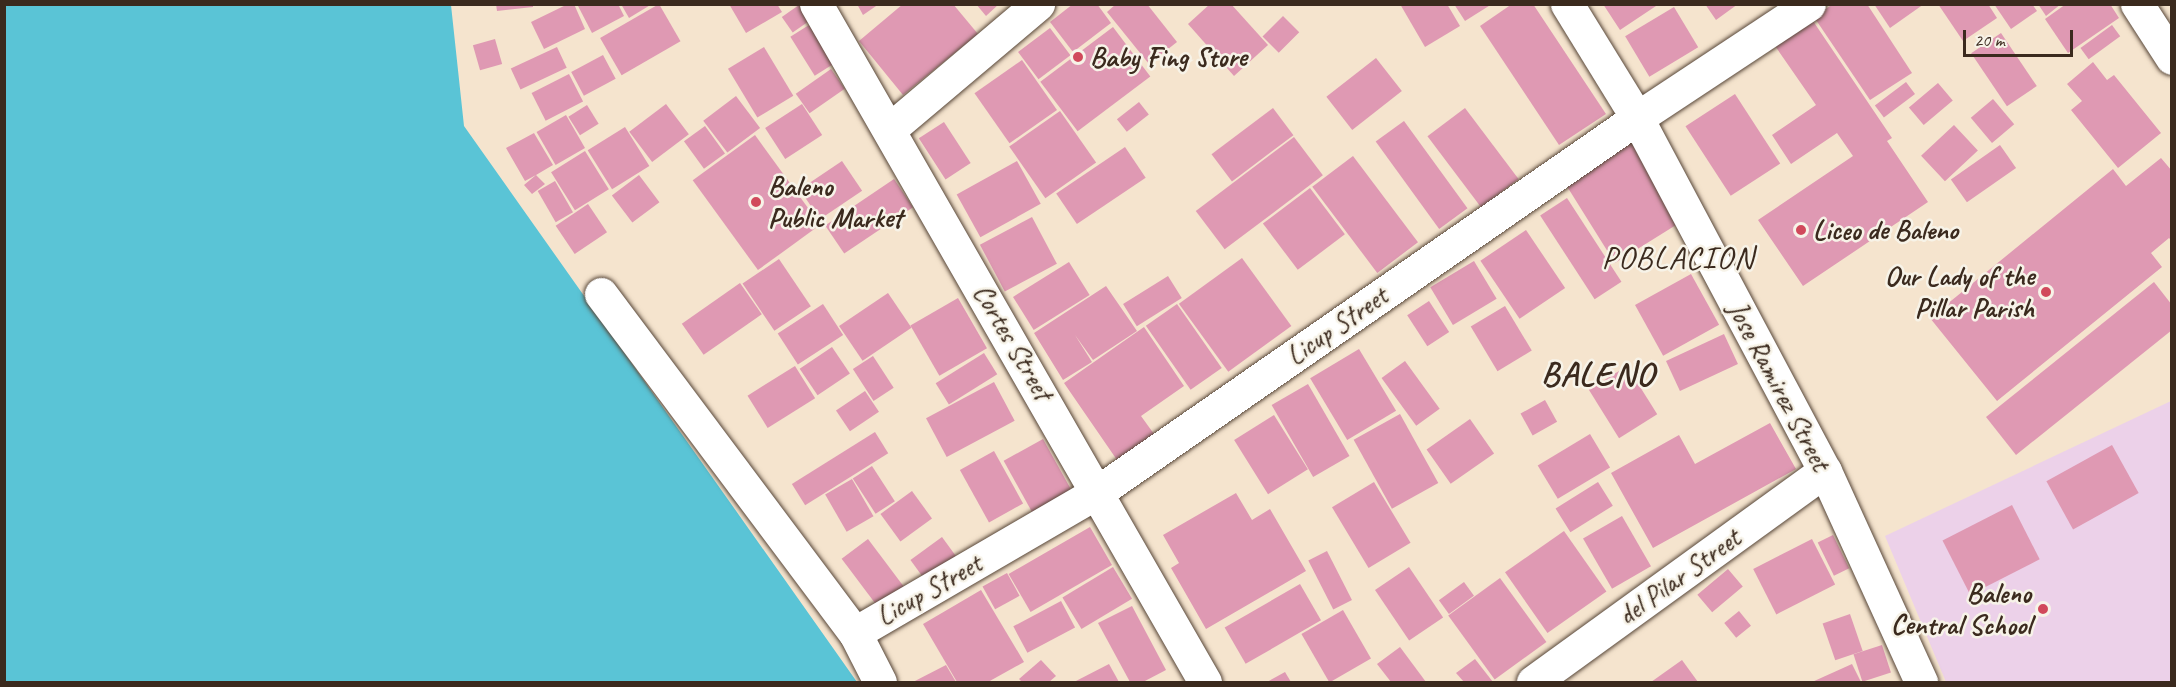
<!DOCTYPE html>
<style>
body{margin:0}
#map{position:relative;width:2176px;height:687px;overflow:hidden;background:#f5e4ce;font-family:Caveat,sans-serif}
div>[style]{position:absolute}
.built>*{inset:0;background:#ecd1e9}
.water>*{inset:0;background:#5ac4d6}
.building>*{inset:0;background:#df99b3;transform-origin:0 0}
.roads{filter:drop-shadow(0 0 2px #574638) drop-shadow(0 0 2px #574638)}
.minor>*{height:33px;margin:-16.5px;padding:0 16.5px;transform-origin:16.5px;border-radius:16.5px;background:#fff}
.dots>*{width:16px;height:16px;translate:-50% -50%;box-sizing:border-box;border:3px solid #f7f3e8;border-radius:50%}
span{translate:-50% -50%;white-space:nowrap;text-align:center;line-height:1.15;-webkit-text-stroke:5px #f7f3e8;paint-order:stroke}
.poi-label{font-size:28px;color:#3b2a1e;font-weight:700}
.left{translate:0 -50%;text-align:left}
.right{translate:-100% -50%;text-align:right}
.street-label{font-size:28px;color:#3b2a1e}
.quarter-label{font-size:32px;color:#3b2a1e;letter-spacing:1.5px}
.district-label{font-size:34px;color:#3b2a1e;font-weight:700;letter-spacing:1.5px}
.frame{position:absolute;inset:0;border:6px solid #3b2a1e;pointer-events:none}
.scale{position:absolute;left:1963px;top:30px;width:110px;height:27px;box-sizing:border-box;border:3px solid #3b2a1e;border-top:0;padding-left:8px;font-size:18px;line-height:21px;white-space:nowrap;color:#3b2a1e;-webkit-text-stroke:4px #f7f3e8;paint-order:stroke}
</style>
<div id="map">
<div class="built">
<i style="clip-path:polygon(2171px 401px,2171px 682px,1946px 682px,1885px 536px)"></i>
</div>
<div class="water">
<i style="clip-path:polygon(4px 5px,451px 5px,464px 126px,857px 682px,5px 682px)"></i>
</div>
<div class="building">
<i style="clip-path:polygon(496px 4px,533px 4px,533px 7px,497px 11px)"></i>
<i style="clip-path:polygon(568px 4px,574px 4px,585px 29px,544px 49px,531px 22px)"></i>
<i style="clip-path:polygon(577px 4px,618px 4px,624px 16px,592px 33px)"></i>
<i style="clip-path:polygon(621px 4px,652px 4px,629px 18px)"></i>
<i style="left:659px;top:4px;width:43px;height:68px;rotate:60deg"></i>
<i style="clip-path:polygon(729px 4px,777px 4px,782px 12px,746px 33px)"></i>
<i style="clip-path:polygon(857px 4px,879px 4px,863px 15px)"></i>
<i style="clip-path:polygon(903px 4px,953px 4px,978px 34px,903px 95px,859px 41px)"></i>
<i style="clip-path:polygon(976px 4px,999px 4px,986px 16px)"></i>
<i style="clip-path:polygon(1073px 4px,1097px 4px,1111px 23px,1073px 52px,1050px 22px)"></i>
<i style="clip-path:polygon(1116px 4px,1147px 4px,1177px 42px,1149px 64px,1107px 12px)"></i>
<i style="clip-path:polygon(1210px 4px,1231px 4px,1268px 45px,1234px 76px,1188px 24px)"></i>
<i style="clip-path:polygon(1400px 4px,1447px 4px,1460px 26px,1425px 47px)"></i>
<i style="clip-path:polygon(1454px 4px,1492px 4px,1465px 21px)"></i>
<i style="clip-path:polygon(1512px 4px,1533px 4px,1606px 114px,1559px 145px,1480px 26px)"></i>
<i style="clip-path:polygon(1603px 4px,1659px 4px,1620px 30px)"></i>
<i style="clip-path:polygon(1705px 4px,1738px 4px,1716px 20px)"></i>
<i style="clip-path:polygon(1833px 4px,1867px 4px,1912px 73px,1870px 100px,1814px 17px)"></i>
<i style="clip-path:polygon(1874px 4px,1924px 4px,1890px 28px)"></i>
<i style="clip-path:polygon(1938px 4px,1988px 4px,1997px 18px,1963px 41px)"></i>
<i style="clip-path:polygon(1994px 4px,2032px 4px,2037px 11px,2011px 29px)"></i>
<i style="clip-path:polygon(2038px 4px,2061px 4px,2046px 16px)"></i>
<i style="clip-path:polygon(2066px 4px,2110px 4px,2119px 18px,2068px 53px,2045px 19px)"></i>
<i style="left:799px;top:5px;width:19px;height:21px;rotate:55deg"></i>
<i style="left:1674px;top:7px;width:47px;height:57px;rotate:59deg"></i>
<i style="left:1283px;top:16px;width:23px;height:29px;rotate:45deg"></i>
<i style="clip-path:polygon(1811px 18px,1892px 138px,1887px 141px,1928px 202px,1803px 286px,1758px 220px,1853px 156px,1837px 133px,1791px 164px,1772px 135px,1816px 105px,1773px 43px)"></i>
<i style="left:809px;top:25px;width:46px;height:22px;rotate:58deg"></i>
<i style="left:2112px;top:25px;width:14px;height:39px;rotate:54deg"></i>
<i style="left:1113px;top:27px;width:62px;height:91px;rotate:53deg"></i>
<i style="left:1050px;top:28px;width:34px;height:40px;rotate:53deg"></i>
<i style="left:2001px;top:33px;width:64px;height:36px;rotate:56deg"></i>
<i style="left:495px;top:39px;width:26px;height:23px;rotate:74deg"></i>
<i style="left:557px;top:47px;width:23px;height:51px;rotate:65deg"></i>
<i style="left:764px;top:47px;width:57px;height:42px;rotate:59deg"></i>
<i style="left:603px;top:55px;width:27px;height:36px;rotate:62deg"></i>
<i style="left:1376px;top:58px;width:42px;height:63px;rotate:52deg"></i>
<i style="left:1022px;top:60px;width:61px;height:58px;rotate:55deg"></i>
<i style="clip-path:polygon(2093px 62px,2107px 80px,2114px 75px,2161px 133px,2118px 168px,2071px 110px,2082px 101px,2067px 84px)"></i>
<i style="left:831px;top:69px;width:24px;height:43px;rotate:55deg"></i>
<i style="left:569px;top:74px;width:31px;height:42px;rotate:63deg"></i>
<i style="left:1906px;top:82px;width:15px;height:39px;rotate:53deg"></i>
<i style="left:1938px;top:83px;width:23px;height:38px;rotate:50deg"></i>
<i style="left:1735px;top:94px;width:83px;height:59px;rotate:57deg"></i>
<i style="left:736px;top:96px;width:40px;height:41px;rotate:53deg"></i>
<i style="left:1993px;top:99px;width:33px;height:29px;rotate:50deg"></i>
<i style="left:1139px;top:102px;width:16px;height:28px;rotate:52deg"></i>
<i style="left:666px;top:104px;width:38px;height:46px;rotate:53deg"></i>
<i style="left:802px;top:104px;width:37px;height:44px;rotate:57deg"></i>
<i style="left:587px;top:105px;width:22px;height:22px;rotate:58deg"></i>
<i style="left:1273px;top:108px;width:34px;height:77px;rotate:53deg"></i>
<i style="left:1465px;top:108px;width:89px;height:47px;rotate:53deg"></i>
<i style="left:1060px;top:111px;width:63px;height:62px;rotate:55deg"></i>
<i style="left:566px;top:115px;width:38px;height:34px;rotate:60deg"></i>
<i style="left:1404px;top:121px;width:108px;height:35px;rotate:54deg"></i>
<i style="left:944px;top:122px;width:49px;height:30px;rotate:57deg"></i>
<i style="left:1954px;top:125px;width:35px;height:45px;rotate:47deg"></i>
<i style="left:705px;top:126px;width:34px;height:26px;rotate:54deg"></i>
<i style="left:625px;top:127px;width:46px;height:44px;rotate:58deg"></i>
<i style="clip-path:polygon(534px 133px,553px 165px,536px 175px,545px 184px,532px 194px,524px 185px,536px 175px,525px 181px,506px 148px)"></i>
<i style="left:755px;top:135px;width:111px;height:77px;rotate:54deg"></i>
<i style="left:1294px;top:137px;width:48px;height:123px;rotate:53deg"></i>
<i style="left:1633px;top:141px;width:94px;height:80px;rotate:58deg"></i>
<i style="left:2000px;top:145px;width:28px;height:60px;rotate:55deg"></i>
<i style="left:1125px;top:147px;width:37px;height:83px;rotate:56deg"></i>
<i style="left:585px;top:151px;width:45px;height:40px;rotate:58deg"></i>
<i style="left:1353px;top:156px;width:108px;height:51px;rotate:53deg"></i>
<i style="clip-path:polygon(2161px 158px,2172px 171px,2172px 241px,2169px 238px,2151px 253px,2162px 267px,1997px 401px,1930px 318px,2113px 169px,2126px 186px)"></i>
<i style="left:842px;top:161px;width:36px;height:51px;rotate:56deg"></i>
<i style="left:1017px;top:161px;width:49px;height:69px;rotate:61deg"></i>
<i style="left:639px;top:175px;width:34px;height:34px;rotate:53deg"></i>
<i style="left:894px;top:179px;width:34px;height:83px;rotate:56deg"></i>
<i style="left:555px;top:181px;width:36px;height:20px;rotate:60deg"></i>
<i style="left:1310px;top:188px;width:58px;height:59px;rotate:53deg"></i>
<i style="left:1567px;top:198px;width:100px;height:32px;rotate:57deg"></i>
<i style="left:588px;top:204px;width:34px;height:39px;rotate:56deg"></i>
<i style="left:1032px;top:217px;width:53px;height:59px;rotate:62deg"></i>
<i style="left:1526px;top:230px;width:70px;height:55px;rotate:56deg"></i>
<i style="left:1242px;top:258px;width:84px;height:78px;rotate:54deg"></i>
<i style="left:779px;top:259px;width:57px;height:44px;rotate:56deg"></i>
<i style="left:1474px;top:261px;width:44px;height:51px;rotate:59deg"></i>
<i style="left:1069px;top:262px;width:39px;height:66px;rotate:58deg"></i>
<i style="left:1691px;top:274px;width:58px;height:64px;rotate:61deg"></i>
<i style="left:1168px;top:276px;width:26px;height:53px;rotate:58deg"></i>
<i style="clip-path:polygon(2154px 282px,2172px 305px,2172px 330px,2016px 455px,1986px 417px)"></i>
<i style="left:740px;top:283px;width:38px;height:71px;rotate:55deg"></i>
<i style="clip-path:polygon(1106px 286px,1137px 331px,1093px 360px,1075px 335px,1092px 362px,1063px 380px,1034px 333px)"></i>
<i style="left:888px;top:293px;width:42px;height:59px;rotate:56deg"></i>
<i style="left:958px;top:298px;width:58px;height:55px;rotate:60deg"></i>
<i style="left:1429px;top:301px;width:37px;height:26px;rotate:57deg"></i>
<i style="left:823px;top:304px;width:37px;height:54px;rotate:57deg"></i>
<i style="left:1177px;top:304px;width:78px;height:38px;rotate:55deg"></i>
<i style="left:1505px;top:306px;width:52px;height:40px;rotate:59deg"></i>
<i style="clip-path:polygon(1144px 327px,1184px 386px,1141px 416px,1154px 434px,1117px 460px,1064px 383px)"></i>
<i style="left:1724px;top:334px;width:33px;height:64px;rotate:65deg"></i>
<i style="left:832px;top:347px;width:32px;height:39px;rotate:56deg"></i>
<i style="left:1359px;top:349px;width:72px;height:57px;rotate:59deg"></i>
<i style="left:984px;top:353px;width:25px;height:57px;rotate:58deg"></i>
<i style="left:873px;top:356px;width:38px;height:24px;rotate:57deg"></i>
<i style="left:1405px;top:361px;width:59px;height:29px;rotate:54deg"></i>
<i style="left:795px;top:366px;width:38px;height:56px;rotate:58deg"></i>
<i style="left:1627px;top:366px;width:57px;height:45px;rotate:58deg"></i>
<i style="left:994px;top:382px;width:44px;height:77px;rotate:62deg"></i>
<i style="left:1308px;top:384px;width:83px;height:42px;rotate:60deg"></i>
<i style="left:865px;top:391px;width:25px;height:35px;rotate:56deg"></i>
<i style="left:1545px;top:400px;width:25px;height:28px;rotate:61deg"></i>
<i style="left:1400px;top:414px;width:79px;height:53px;rotate:61deg"></i>
<i style="left:1274px;top:415px;width:64px;height:47px;rotate:58deg"></i>
<i style="left:1470px;top:419px;width:42px;height:53px;rotate:55deg"></i>
<i style="clip-path:polygon(1770px 423px,1796px 469px,1653px 548px,1611px 473px,1679px 435px,1695px 464px)"></i>
<i style="left:875px;top:432px;width:25px;height:98px;rotate:58deg"></i>
<i style="left:1590px;top:434px;width:39px;height:61px;rotate:59deg"></i>
<i style="left:1043px;top:439px;width:63px;height:45px;rotate:61deg"></i>
<i style="left:2112px;top:445px;width:55px;height:75px;rotate:61deg"></i>
<i style="left:994px;top:451px;width:60px;height:39px;rotate:61deg"></i>
<i style="left:872px;top:466px;width:42px;height:23px;rotate:57deg"></i>
<i style="left:852px;top:479px;width:43px;height:31px;rotate:60deg"></i>
<i style="left:1374px;top:482px;width:71px;height:49px;rotate:59deg"></i>
<i style="left:1598px;top:482px;width:28px;height:50px;rotate:58deg"></i>
<i style="left:912px;top:491px;width:34px;height:39px;rotate:54deg"></i>
<i style="clip-path:polygon(1236px 493px,1252px 520px,1270px 509px,1306px 571px,1206px 629px,1171px 568px,1179px 563px,1163px 535px)"></i>
<i style="left:2012px;top:505px;width:61px;height:78px;rotate:63deg"></i>
<i style="left:1622px;top:516px;width:58px;height:45px;rotate:60deg"></i>
<i style="left:1090px;top:527px;width:44px;height:94px;rotate:60deg"></i>
<i style="left:1564px;top:531px;width:74px;height:72px;rotate:55deg"></i>
<i style="left:1833px;top:535px;width:37px;height:17px;rotate:64deg"></i>
<i style="left:942px;top:537px;width:31px;height:39px;rotate:54deg"></i>
<i style="left:868px;top:539px;width:65px;height:33px;rotate:53deg"></i>
<i style="left:1812px;top:539px;width:51px;height:66px;rotate:63deg"></i>
<i style="left:1327px;top:551px;width:55px;height:21px;rotate:63deg"></i>
<i style="left:1113px;top:567px;width:37px;height:59px;rotate:59deg"></i>
<i style="left:1409px;top:567px;width:61px;height:41px;rotate:56deg"></i>
<i style="left:1728px;top:569px;width:23px;height:40px;rotate:50deg"></i>
<i style="left:1007px;top:573px;width:26px;height:28px;rotate:61deg"></i>
<i style="left:1500px;top:578px;width:79px;height:64px;rotate:54deg"></i>
<i style="left:1464px;top:582px;width:17px;height:31px;rotate:54deg"></i>
<i style="left:1300px;top:584px;width:42px;height:87px;rotate:60deg"></i>
<i style="clip-path:polygon(981px 590px,1024px 662px,988px 682px,957px 682px,923px 624px)"></i>
<i style="left:1061px;top:601px;width:30px;height:54px;rotate:62deg"></i>
<i style="clip-path:polygon(1132px 606px,1166px 670px,1143px 682px,1130px 682px,1098px 623px)"></i>
<i style="left:1343px;top:610px;width:56px;height:48px;rotate:60deg"></i>
<i style="left:1739px;top:611px;width:19px;height:19px;rotate:51deg"></i>
<i style="left:1850px;top:614px;width:39px;height:29px;rotate:71deg"></i>
<i style="left:1882px;top:645px;width:29px;height:30px;rotate:72deg"></i>
<i style="clip-path:polygon(1400px 647px,1426px 682px,1391px 682px,1377px 664px)"></i>
<i style="clip-path:polygon(1475px 659px,1493px 682px,1464px 682px,1456px 673px)"></i>
<i style="clip-path:polygon(1041px 660px,1056px 676px,1049px 682px,1022px 682px,1019px 679px)"></i>
<i style="clip-path:polygon(1682px 660px,1698px 682px,1651px 682px)"></i>
<i style="clip-path:polygon(1109px 664px,1119px 682px,1074px 682px)"></i>
<i style="clip-path:polygon(1852px 664px,1861px 682px,1812px 682px)"></i>
<i style="clip-path:polygon(946px 665px,956px 682px,913px 682px)"></i>
<i style="clip-path:polygon(1285px 672px,1291px 682px,1267px 682px)"></i>
</div>
<div class="roads">
<div class="minor">
<i style="left:816px;top:4px;width:782px;rotate:60.16deg"></i>
<i style="left:1567px;top:4px;width:134px;rotate:58.4deg"></i>
<i style="left:1637px;top:118px;width:400px;rotate:62deg"></i>
<i style="left:1825px;top:471px;width:232px;rotate:65.5deg"></i>
<i style="left:2137px;top:4px;width:64px;rotate:57.1deg"></i>
<i style="left:890px;top:129px;width:194px;rotate:-40.2deg"></i>
<i style="left:601px;top:294px;width:424px;rotate:53.2deg"></i>
<i style="left:855px;top:633px;width:55px;rotate:63deg"></i>
<i style="left:855px;top:633px;width:282px;rotate:-30.2deg"></i>
<i style="left:1099px;top:491px;width:655px;rotate:-34.73deg"></i>
<i style="left:1637px;top:118px;width:206px;rotate:-33.5deg"></i>
<i style="left:1533px;top:682px;width:360px;rotate:-35.9deg"></i>
</div>
</div>
<div class="dots">
<i style="left:1078px;top:57px;background:#d1495b"></i>
<i style="left:756px;top:202px;background:#d1495b"></i>
<i style="left:1801px;top:230px;background:#d1495b"></i>
<i style="left:2046px;top:292px;background:#d1495b"></i>
<i style="left:2043px;top:609px;background:#d1495b"></i>
</div>
<div class="poi-label">
<span class="left" style="left:1090px;top:57px">Baby Fing Store</span>
<span class="left" style="left:768px;top:202px">Baleno<br>Public Market</span>
<span class="left" style="left:1813px;top:230px">Liceo de Baleno</span>
<span class="right" style="left:2034px;top:292px">Our Lady of the<br>Pillar Parish</span>
<span class="right" style="left:2031px;top:609px">Baleno<br>Central School</span>
</div>
<div class="street-label">
<span style="left:1337px;top:326px;rotate:-35deg">Licup Street</span>
<span style="left:1013px;top:342px;rotate:60deg">Cortes Street</span>
<span style="left:1779px;top:386px;rotate:62deg">Jose Ramirez Street</span>
<span style="left:1679px;top:577px;rotate:-36deg">del Pilar Street</span>
<span style="left:929px;top:590px;rotate:-30deg">Licup Street</span>
</div>
<div class="quarter-label">
<span style="left:1678px;top:258px">POBLACION</span>
</div>
<div class="district-label">
<span style="left:1598px;top:374px">BALENO</span>
</div>
<div class="frame"></div>
<div class="scale">20 m</div>
</div>
